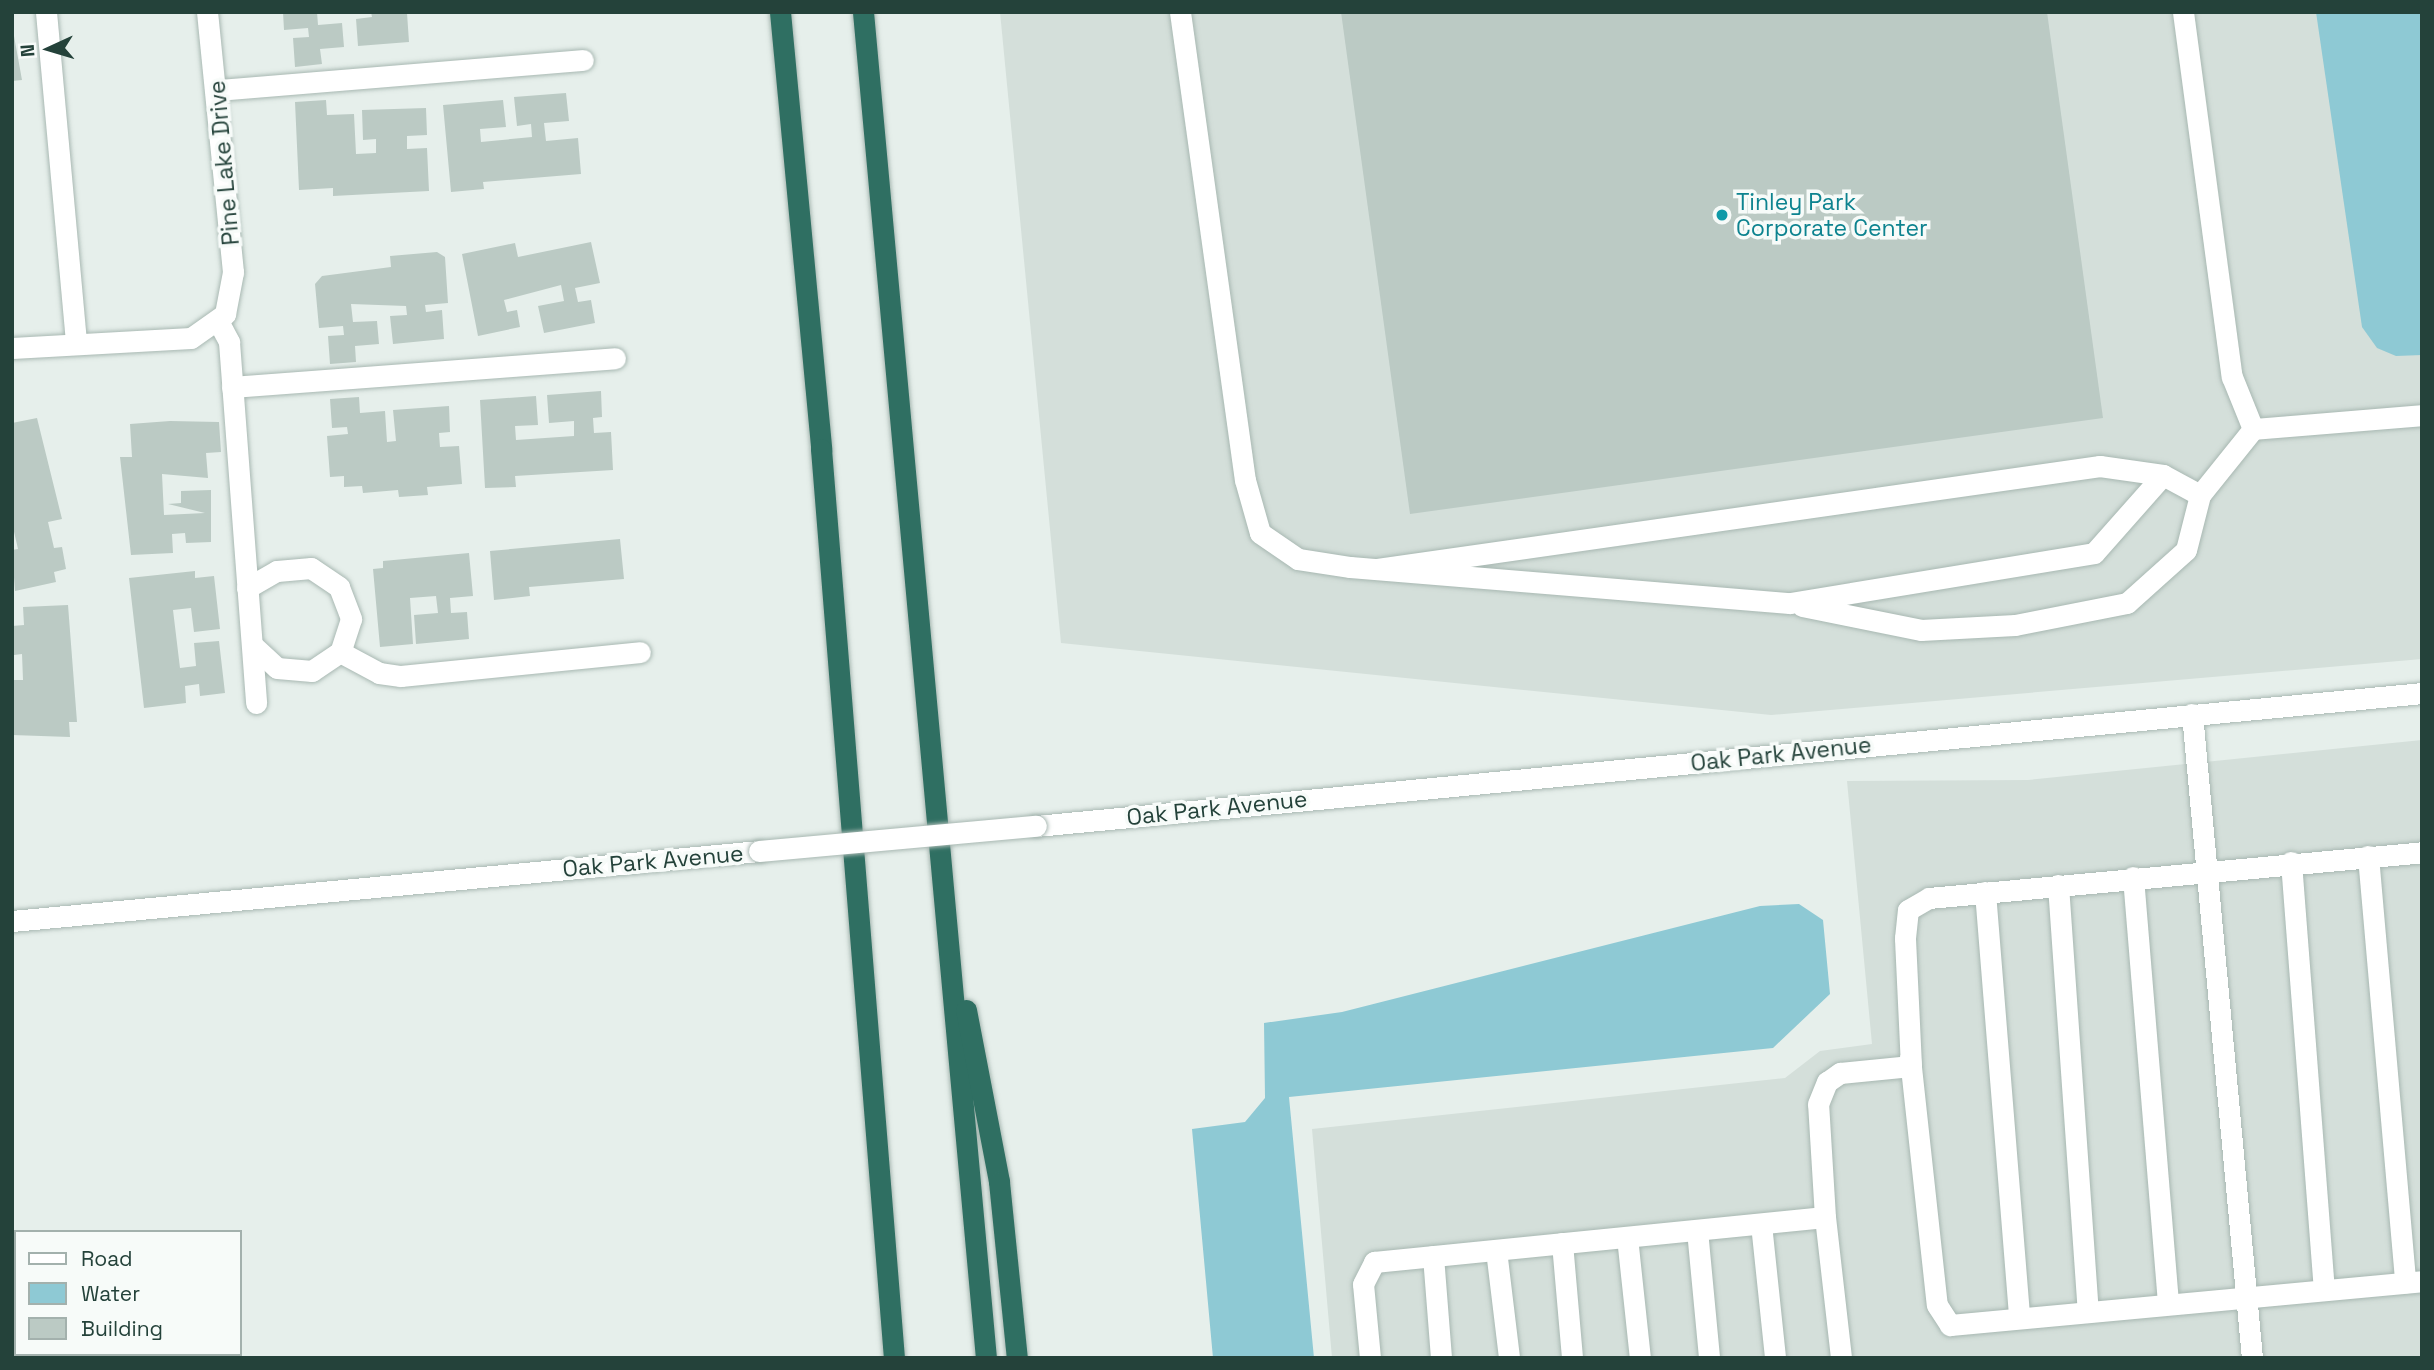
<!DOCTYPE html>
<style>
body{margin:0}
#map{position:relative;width:2434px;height:1370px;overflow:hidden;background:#e6efeb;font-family:"Space Grotesk",sans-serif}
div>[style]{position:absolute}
.built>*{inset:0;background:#d4dfda}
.water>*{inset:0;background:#8ec9d4}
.building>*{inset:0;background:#bbcac4}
.roads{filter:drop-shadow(0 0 2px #a8b8b2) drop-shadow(0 0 2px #a8b8b2)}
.minor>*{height:21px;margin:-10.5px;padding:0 10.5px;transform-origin:10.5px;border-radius:10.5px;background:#fff}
.highway>*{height:21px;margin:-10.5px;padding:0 10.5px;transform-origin:10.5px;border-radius:10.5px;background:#2f6f62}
.bridges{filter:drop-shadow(0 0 2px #a8b8b2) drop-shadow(0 0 2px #a8b8b2)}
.minor-bridge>*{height:21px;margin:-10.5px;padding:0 10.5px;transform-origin:10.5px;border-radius:10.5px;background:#fff}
.dots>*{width:19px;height:19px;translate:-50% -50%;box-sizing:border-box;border:4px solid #f7fbf9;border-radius:50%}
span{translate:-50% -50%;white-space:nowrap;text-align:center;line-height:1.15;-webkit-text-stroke:7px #f7fbf9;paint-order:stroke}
.street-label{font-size:23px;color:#24423a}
.culture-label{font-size:23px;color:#0d838f}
.left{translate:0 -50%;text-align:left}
.frame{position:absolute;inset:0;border:14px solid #24423a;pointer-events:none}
.legend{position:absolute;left:14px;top:1230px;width:228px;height:126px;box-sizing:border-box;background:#f7fbf9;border:2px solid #a3b1ad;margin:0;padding:9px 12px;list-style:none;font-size:21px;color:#24423a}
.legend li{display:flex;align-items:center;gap:14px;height:35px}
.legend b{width:35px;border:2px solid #a3b1ad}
.north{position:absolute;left:14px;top:14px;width:70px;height:70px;-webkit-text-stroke:5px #f7fbf9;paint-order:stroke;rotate:266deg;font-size:19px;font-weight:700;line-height:28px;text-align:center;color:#24423a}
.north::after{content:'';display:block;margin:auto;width:24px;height:32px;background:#24423a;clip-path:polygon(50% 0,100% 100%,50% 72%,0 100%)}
</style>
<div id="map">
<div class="built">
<i style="clip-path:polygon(1000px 12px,2422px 12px,2422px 659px,1771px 715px,1061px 643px)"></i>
<i style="clip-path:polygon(2422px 740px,2422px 1358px,1332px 1358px,1312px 1129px,1785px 1078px,1820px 1051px,1872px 1044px,1847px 781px,2028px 780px)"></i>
</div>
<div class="water">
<i style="clip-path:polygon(2316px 12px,2422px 12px,2422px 355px,2396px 356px,2377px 348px,2362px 327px)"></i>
<i style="clip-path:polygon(1799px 904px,1823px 920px,1830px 994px,1773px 1048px,1289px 1097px,1314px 1358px,1213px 1358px,1192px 1129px,1245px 1122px,1265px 1098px,1264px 1023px,1342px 1012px,1760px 906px)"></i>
</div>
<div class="building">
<i style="clip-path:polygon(283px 12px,317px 12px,318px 25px,342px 23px,344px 47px,320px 49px,322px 64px,295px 67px,293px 38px,309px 37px,308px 28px,284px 30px)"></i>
<i style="clip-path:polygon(371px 12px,407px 13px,409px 42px,358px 46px,356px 19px,372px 17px)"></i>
<i style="clip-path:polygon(1341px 12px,2047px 12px,2103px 418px,1410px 514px)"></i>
<i style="clip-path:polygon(12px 25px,22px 80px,12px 81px)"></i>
<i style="clip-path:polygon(566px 93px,569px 121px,544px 123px,546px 141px,578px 138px,581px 174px,483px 182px,484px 189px,451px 192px,443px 105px,503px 100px,506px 127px,480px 129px,481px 142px,532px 137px,531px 124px,517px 126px,514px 97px)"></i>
<i style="clip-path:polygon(326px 100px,327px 115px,354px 114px,356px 154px,376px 153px,376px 139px,363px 140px,362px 110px,426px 108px,427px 135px,407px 136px,407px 149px,427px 148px,429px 191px,333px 196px,333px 188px,299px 190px,295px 102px)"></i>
<i style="clip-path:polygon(591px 242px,600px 283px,575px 288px,578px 302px,591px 300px,595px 323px,544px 333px,538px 306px,564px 301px,561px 285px,504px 300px,507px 312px,517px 310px,520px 327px,478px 336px,462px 254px,515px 243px,518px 257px)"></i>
<i style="clip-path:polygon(437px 252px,445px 257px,448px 303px,425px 305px,426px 312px,442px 310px,444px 339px,393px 344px,390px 316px,407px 315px,406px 306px,351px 304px,353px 322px,377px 321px,379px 344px,355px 346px,356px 362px,330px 364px,328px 336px,344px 335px,343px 326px,319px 328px,315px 284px,322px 276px,391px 267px,390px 256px)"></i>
<i style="clip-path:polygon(601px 391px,602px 417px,593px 418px,594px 433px,611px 432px,613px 470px,515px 476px,516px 487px,485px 488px,480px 400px,536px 396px,538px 425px,515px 426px,516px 440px,574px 436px,574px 421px,549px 423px,547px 395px)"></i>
<i style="clip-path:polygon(359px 397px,360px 413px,385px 411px,387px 442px,396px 441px,393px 410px,449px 406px,450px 432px,439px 433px,440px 447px,459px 446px,462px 484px,427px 487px,428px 495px,399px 497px,398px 490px,363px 493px,362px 486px,344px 487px,344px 476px,330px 477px,327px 436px,348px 434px,347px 427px,332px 428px,330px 399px)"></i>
<i style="clip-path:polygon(37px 418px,62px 519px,48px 522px,54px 548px,62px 547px,66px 569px,54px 572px,56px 582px,15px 591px,12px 550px,18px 549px,12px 523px,12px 423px)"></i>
<i style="clip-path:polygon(170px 421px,219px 422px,221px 452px,206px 453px,208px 478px,162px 474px,164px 515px,205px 513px,168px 504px,181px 503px,181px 491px,211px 490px,211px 542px,186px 543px,185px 533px,172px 534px,173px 553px,131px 555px,120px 457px,132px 457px,130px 424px)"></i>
<i style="clip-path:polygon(620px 539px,624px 579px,529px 587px,530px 596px,494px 600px,490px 551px)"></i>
<i style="clip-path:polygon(469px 553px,473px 596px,450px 598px,451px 613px,467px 612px,469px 639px,416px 644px,414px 615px,438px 613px,436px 596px,410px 598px,413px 644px,380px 647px,373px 569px,383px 568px,383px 561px)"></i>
<i style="clip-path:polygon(195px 571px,195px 578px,214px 576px,220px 629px,194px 632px,191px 608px,173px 610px,180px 668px,196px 666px,194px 643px,219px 641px,225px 693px,200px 696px,199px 684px,185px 686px,186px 703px,144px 708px,129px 578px)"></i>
<i style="clip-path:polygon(68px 605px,77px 722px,69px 722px,70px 737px,12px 735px,12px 680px,23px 680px,22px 654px,14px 655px,12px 671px,12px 626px,24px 625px,23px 607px)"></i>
</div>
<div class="roads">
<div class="minor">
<i style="left:46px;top:12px;width:332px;rotate:84.8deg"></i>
<i style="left:1180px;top:12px;width:472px;rotate:82.1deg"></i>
<i style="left:1245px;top:480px;width:55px;rotate:74.2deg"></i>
<i style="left:1260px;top:533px;width:46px;rotate:34.4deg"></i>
<i style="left:1298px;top:559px;width:53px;rotate:8.7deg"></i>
<i style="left:1350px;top:567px;width:441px;rotate:4.7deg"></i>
<i style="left:1790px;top:603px;width:308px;rotate:-9.3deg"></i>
<i style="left:2094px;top:553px;width:104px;rotate:-48.5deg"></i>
<i style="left:2163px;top:475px;width:64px;rotate:-171.9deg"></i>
<i style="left:2100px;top:466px;width:730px;rotate:171.89deg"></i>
<i style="left:2183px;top:12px;width:368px;rotate:82.4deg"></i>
<i style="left:2232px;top:377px;width:56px;rotate:68deg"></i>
<i style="left:218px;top:90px;width:366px;rotate:-4.7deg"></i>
<i style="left:218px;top:321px;width:24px;rotate:62deg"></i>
<i style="left:229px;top:342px;width:362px;rotate:85.7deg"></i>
<i style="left:12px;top:348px;width:179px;rotate:-3.2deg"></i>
<i style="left:191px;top:338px;width:42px;rotate:-35.2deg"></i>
<i style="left:225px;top:314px;width:43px;rotate:-79.2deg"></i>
<i style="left:233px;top:272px;width:261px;rotate:-95.7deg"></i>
<i style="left:232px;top:387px;width:384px;rotate:-4.3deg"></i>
<i style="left:2163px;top:475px;width:42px;rotate:28.4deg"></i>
<i style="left:2200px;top:495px;width:85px;rotate:-51.2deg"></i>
<i style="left:2253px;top:429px;width:170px;rotate:-4.7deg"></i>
<i style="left:247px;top:588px;width:34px;rotate:-30deg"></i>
<i style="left:277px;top:571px;width:34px;rotate:-5deg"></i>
<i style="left:311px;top:568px;width:34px;rotate:34deg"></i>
<i style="left:339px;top:587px;width:34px;rotate:69deg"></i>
<i style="left:351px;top:619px;width:35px;rotate:108deg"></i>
<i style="left:340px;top:652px;width:34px;rotate:146deg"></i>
<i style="left:312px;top:671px;width:35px;rotate:-175deg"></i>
<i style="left:277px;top:668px;width:34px;rotate:-137deg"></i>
<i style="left:1802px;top:606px;width:121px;rotate:11.4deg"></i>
<i style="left:1921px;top:630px;width:94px;rotate:-3deg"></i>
<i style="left:2015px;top:625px;width:114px;rotate:-11.1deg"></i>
<i style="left:2127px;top:603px;width:79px;rotate:-41.9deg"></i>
<i style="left:2186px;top:550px;width:57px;rotate:-75.7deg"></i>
<i style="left:340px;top:652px;width:44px;rotate:28.3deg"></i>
<i style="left:379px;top:673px;width:22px;rotate:8deg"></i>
<i style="left:401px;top:676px;width:240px;rotate:-5.7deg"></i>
<i style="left:2192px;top:714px;width:647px;rotate:84.68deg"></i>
<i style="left:1036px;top:826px;width:1392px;rotate:-5.48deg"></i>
<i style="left:2368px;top:856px;width:428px;rotate:85deg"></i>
<i style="left:2291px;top:862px;width:427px;rotate:85.6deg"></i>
<i style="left:2133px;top:877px;width:427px;rotate:85.3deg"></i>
<i style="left:2058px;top:885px;width:427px;rotate:86deg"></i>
<i style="left:1985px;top:892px;width:427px;rotate:85.4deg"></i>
<i style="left:12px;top:921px;width:750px;rotate:-5.35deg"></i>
<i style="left:1910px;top:1058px;width:248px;rotate:83.8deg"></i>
<i style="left:1937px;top:1305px;width:24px;rotate:57deg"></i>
<i style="left:1950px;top:1325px;width:474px;rotate:-5.3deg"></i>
<i style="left:1825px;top:1217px;width:142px;rotate:83.5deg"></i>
<i style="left:1761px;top:1224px;width:135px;rotate:84deg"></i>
<i style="left:1697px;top:1230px;width:129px;rotate:84.6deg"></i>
<i style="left:1627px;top:1237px;width:122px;rotate:83.9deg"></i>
<i style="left:1562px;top:1243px;width:115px;rotate:85deg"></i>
<i style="left:1496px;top:1250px;width:109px;rotate:83.1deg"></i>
<i style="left:1433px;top:1256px;width:102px;rotate:85.5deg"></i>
<i style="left:1370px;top:1358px;width:74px;rotate:-95.4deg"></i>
<i style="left:1363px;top:1284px;width:25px;rotate:-63deg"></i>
<i style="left:1374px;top:1262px;width:453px;rotate:-5.7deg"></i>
<i style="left:1825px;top:1217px;width:113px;rotate:-93.5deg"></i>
<i style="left:1818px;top:1104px;width:24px;rotate:-68deg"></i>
<i style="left:1827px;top:1082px;width:16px;rotate:-35deg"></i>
<i style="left:1840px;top:1073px;width:71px;rotate:-5.6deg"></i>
<i style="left:1911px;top:1066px;width:128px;rotate:-92.7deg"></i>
<i style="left:1905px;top:938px;width:28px;rotate:-84deg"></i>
<i style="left:1908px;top:910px;width:24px;rotate:-30deg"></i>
<i style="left:1929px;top:898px;width:495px;rotate:-5.3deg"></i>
</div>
<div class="highway">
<i style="left:780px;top:12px;width:439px;rotate:84.6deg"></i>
<i style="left:821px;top:449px;width:912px;rotate:85.41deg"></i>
<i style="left:863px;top:12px;width:1352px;rotate:84.78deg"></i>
<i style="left:966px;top:1010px;width:175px;rotate:79.1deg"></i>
<i style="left:999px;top:1182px;width:177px;rotate:84.2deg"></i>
</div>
</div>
<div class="bridges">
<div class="minor-bridge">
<i style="left:759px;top:851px;width:278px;rotate:-5.2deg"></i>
</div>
</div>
<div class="dots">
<i style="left:1722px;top:215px;background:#0f9aa8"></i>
</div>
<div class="street-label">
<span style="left:224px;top:163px;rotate:-95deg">Pine Lake Drive</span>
<span style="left:1781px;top:754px;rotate:-6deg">Oak Park Avenue</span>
<span style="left:1217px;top:808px;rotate:-6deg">Oak Park Avenue</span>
<span style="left:653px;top:861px;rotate:-5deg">Oak Park Avenue</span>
</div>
<div class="culture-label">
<span class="left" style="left:1736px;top:215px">Tinley Park<br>Corporate Center</span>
</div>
<div class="frame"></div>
<ul class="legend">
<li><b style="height:9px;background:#fff"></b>Road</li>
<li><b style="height:19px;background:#8ec9d4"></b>Water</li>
<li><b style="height:19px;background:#bbcac4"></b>Building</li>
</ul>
<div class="north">N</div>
</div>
